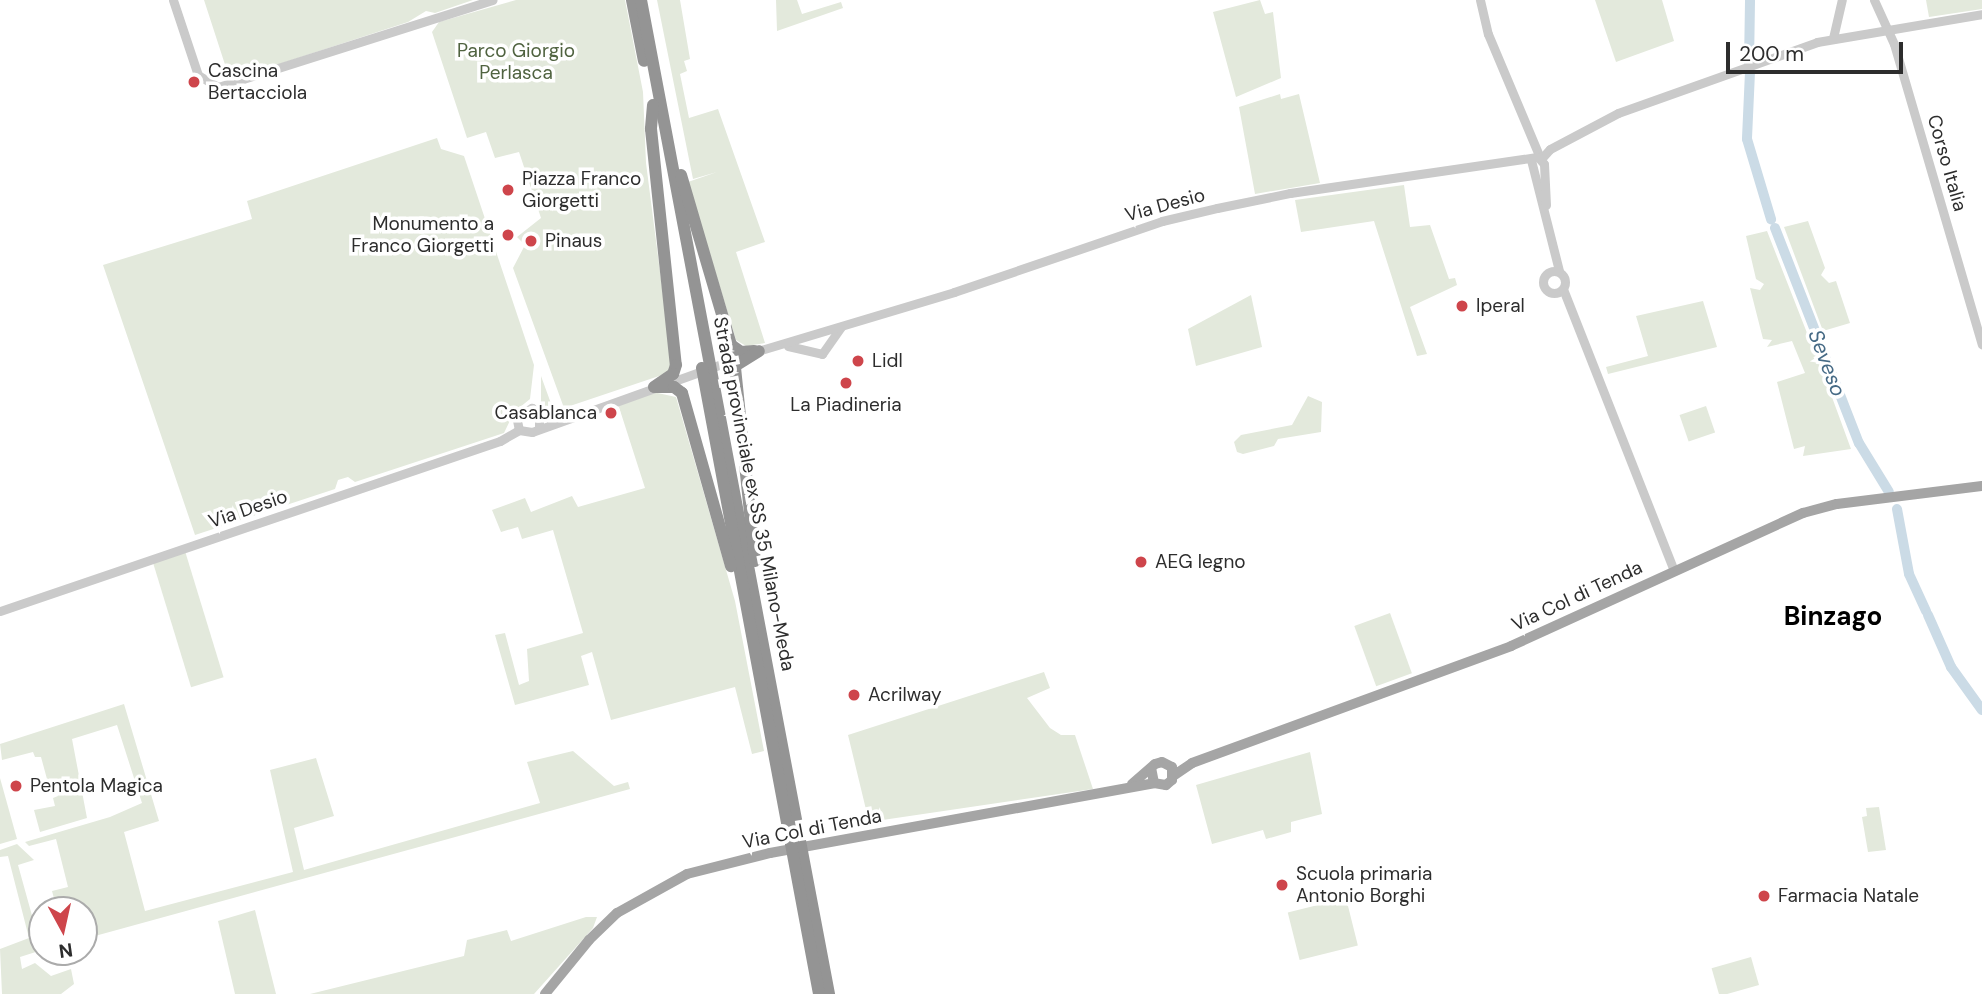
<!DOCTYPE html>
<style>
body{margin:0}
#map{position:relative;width:1982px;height:994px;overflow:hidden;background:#fff;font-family:"DM Sans",sans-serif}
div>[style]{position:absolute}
.green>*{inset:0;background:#e3e9dc;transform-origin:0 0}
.river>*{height:10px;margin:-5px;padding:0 5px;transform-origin:5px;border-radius:5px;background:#cbdbe6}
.minor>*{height:9px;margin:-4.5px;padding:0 4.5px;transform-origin:4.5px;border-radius:4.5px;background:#cacaca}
.minor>.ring{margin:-4.5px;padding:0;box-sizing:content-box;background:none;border:9px solid #cacaca;border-radius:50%}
.major>*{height:10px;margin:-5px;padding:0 5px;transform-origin:5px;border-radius:5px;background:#a5a5a5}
.highway>*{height:12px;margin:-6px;padding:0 6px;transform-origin:6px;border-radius:6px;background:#949494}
.dots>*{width:19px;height:19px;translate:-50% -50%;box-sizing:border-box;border:4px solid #fff;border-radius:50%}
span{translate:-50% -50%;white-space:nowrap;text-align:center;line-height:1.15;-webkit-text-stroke:7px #fff;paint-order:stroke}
.park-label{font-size:19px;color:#506340}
.poi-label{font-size:19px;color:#2d2d2d}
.left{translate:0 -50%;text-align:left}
.right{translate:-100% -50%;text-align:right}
.street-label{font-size:19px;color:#2d2d2d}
.water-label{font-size:21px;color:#466a85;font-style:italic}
.district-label{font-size:26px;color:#000;font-weight:700}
.north{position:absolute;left:28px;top:896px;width:70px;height:70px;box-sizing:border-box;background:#fff;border:2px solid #ababab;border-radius:50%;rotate:172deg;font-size:19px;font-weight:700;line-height:28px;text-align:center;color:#2d2d2d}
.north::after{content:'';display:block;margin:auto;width:24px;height:32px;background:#ce454b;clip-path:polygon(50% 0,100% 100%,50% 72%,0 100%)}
.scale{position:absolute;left:1726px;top:42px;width:177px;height:32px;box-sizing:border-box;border:4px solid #2d2d2d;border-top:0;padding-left:9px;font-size:21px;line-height:24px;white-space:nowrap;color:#2d2d2d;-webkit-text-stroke:5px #fff;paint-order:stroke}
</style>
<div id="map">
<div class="green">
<i style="clip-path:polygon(204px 0,473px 0,435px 13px,426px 11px,408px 22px,230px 80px)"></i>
<i style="clip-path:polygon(516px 0,625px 0,643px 92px,646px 163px,672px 365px,668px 373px,564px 408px,513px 268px,525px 245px,517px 237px,541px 218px,519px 152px,495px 158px,486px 132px,467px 138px,432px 32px,439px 22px)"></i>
<i style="clip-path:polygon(657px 0,680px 0,690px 59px,684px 61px,687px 71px,680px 74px,689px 118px,718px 109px,765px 242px,736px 252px,765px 343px,746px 346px,736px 340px,688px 182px,717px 172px,693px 179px)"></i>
<i style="clip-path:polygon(776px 0,797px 0,802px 14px,841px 2px,843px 8px,777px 31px)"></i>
<i style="clip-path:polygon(1260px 0,1265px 14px,1273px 12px,1281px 78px,1236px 97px,1213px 12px)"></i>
<i style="clip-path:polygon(1595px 0,1662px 0,1674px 41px,1616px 62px)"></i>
<i style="clip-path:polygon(1926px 0,1982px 0,1982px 9px,1929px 17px)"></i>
<i style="clip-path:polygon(1280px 94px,1281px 99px,1299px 94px,1320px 183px,1255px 194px,1239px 107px)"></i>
<i style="clip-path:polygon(437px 138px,441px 149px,464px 156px,534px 365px,530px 399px,514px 412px,504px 433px,355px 482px,348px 477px,338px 480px,335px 489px,195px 535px,103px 265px,252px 219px,247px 201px)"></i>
<i style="clip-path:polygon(1404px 185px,1410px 227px,1430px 225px,1449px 279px,1455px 278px,1457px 285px,1410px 307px,1427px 354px,1417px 356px,1374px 221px,1301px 232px,1295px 200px)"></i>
<i style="clip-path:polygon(1808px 221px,1825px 268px,1821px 275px,1829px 283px,1836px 281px,1850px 323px,1823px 331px,1784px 227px)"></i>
<i style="clip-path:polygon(1767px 231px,1829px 389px,1851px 449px,1803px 456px,1805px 446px,1794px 449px,1777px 382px,1805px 373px,1792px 341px,1767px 347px,1772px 340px,1763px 339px,1750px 288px,1760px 290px,1764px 284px,1756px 279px,1746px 236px)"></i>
<i style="clip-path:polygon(1251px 295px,1262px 347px,1196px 366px,1188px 329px)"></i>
<i style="clip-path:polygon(1703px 301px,1717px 347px,1608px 374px,1606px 367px,1648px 356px,1636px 316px)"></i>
<i style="clip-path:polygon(541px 376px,553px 409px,565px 414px,552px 417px,541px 411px)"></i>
<i style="clip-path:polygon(653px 392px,676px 397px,735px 601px,764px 751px,752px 754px,735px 687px,611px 720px,592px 652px,581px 656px,589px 685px,515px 705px,495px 635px,505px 633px,519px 685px,529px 681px,527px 649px,583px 633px,553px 530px,522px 539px,518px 527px,501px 532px,492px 510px,525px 498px,531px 512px,572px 496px,578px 507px,645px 488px,618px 404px)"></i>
<i style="clip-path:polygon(1308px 396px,1322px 402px,1321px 432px,1278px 439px,1274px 446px,1243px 454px,1237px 452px,1234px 442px,1241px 435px,1292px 425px)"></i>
<i style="left:1706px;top:406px;width:28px;height:28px;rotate:71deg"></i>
<i style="left:185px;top:551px;width:132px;height:34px;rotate:73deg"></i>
<i style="left:1390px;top:613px;width:64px;height:38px;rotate:70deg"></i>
<i style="clip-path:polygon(1044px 672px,1050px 688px,1027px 698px,1050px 728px,1061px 735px,1075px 735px,1093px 789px,869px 822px,848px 735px)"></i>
<i style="clip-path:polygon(124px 704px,159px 821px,124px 832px,145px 911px,293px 872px,270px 770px,316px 758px,334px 816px,294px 828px,304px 870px,540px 803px,527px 762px,573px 751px,614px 786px,628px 782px,630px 789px,84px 939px,84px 910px,57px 910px,52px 891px,68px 887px,56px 839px,29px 846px,25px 842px,110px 817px,142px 803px,117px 725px,72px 739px,87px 818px,40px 832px,34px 810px,55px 806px,53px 798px,58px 796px,56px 790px,50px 790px,41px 757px,35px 757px,33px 752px,2px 760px,0 744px)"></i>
<i style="clip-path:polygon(1310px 752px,1322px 814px,1291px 822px,1291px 832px,1266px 839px,1263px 830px,1212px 844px,1196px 785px)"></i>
<i style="clip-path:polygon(0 778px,17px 839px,0 844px)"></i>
<i style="clip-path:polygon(1879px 807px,1886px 850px,1868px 852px,1862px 817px,1867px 816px,1866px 808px)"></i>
<i style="clip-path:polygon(17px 844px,34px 860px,18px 865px,36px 930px,42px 929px,42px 950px,20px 957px,22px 969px,35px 963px,51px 976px,71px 969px,74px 984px,61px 994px,2px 994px,0 949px,29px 938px,8px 856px,0 857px,0 850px)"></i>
<i style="left:1346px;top:898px;width:49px;height:60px;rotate:76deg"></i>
<i style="clip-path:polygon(255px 910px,276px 994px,235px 994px,218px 921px)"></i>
<i style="clip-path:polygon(586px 917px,597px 917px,593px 928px,534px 994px,310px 994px,464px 956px,467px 940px,507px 930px,511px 941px)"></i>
<i style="left:1751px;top:957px;width:29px;height:41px;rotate:74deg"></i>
</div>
<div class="river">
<i style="left:1749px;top:65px;width:65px;rotate:-89.1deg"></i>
<i style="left:1750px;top:72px;width:67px;rotate:92.6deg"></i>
<i style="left:1747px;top:139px;width:84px;rotate:73.3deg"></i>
<i style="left:1775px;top:228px;width:231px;rotate:68.7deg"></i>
<i style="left:1859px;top:443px;width:57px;rotate:58.5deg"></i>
<i style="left:1897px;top:509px;width:66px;rotate:79.5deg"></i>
<i style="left:1909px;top:574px;width:41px;rotate:65.3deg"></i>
<i style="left:1928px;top:615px;width:57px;rotate:66.1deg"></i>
<i style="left:1951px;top:667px;width:53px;rotate:54.2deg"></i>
</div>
<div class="minor">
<i style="left:173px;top:0;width:79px;rotate:71.6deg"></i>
<i style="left:198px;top:75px;width:23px;rotate:31deg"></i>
<i style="left:218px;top:87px;width:288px;rotate:-17.6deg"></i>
<i style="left:1480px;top:0;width:35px;rotate:77deg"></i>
<i style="left:1488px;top:34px;width:134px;rotate:67.2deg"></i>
<i style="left:1874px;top:0;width:48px;rotate:65.6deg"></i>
<i style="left:1894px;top:44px;width:313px;rotate:73.7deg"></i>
<i style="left:1833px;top:38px;width:39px;rotate:-77deg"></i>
<i style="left:1541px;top:159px;width:13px;rotate:-48deg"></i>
<i style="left:1550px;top:149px;width:77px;rotate:-27.9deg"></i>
<i style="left:1618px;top:113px;width:211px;rotate:-19.6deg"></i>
<i style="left:1817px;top:42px;width:167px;rotate:-9.6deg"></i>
<i style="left:1531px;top:160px;width:114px;rotate:75.8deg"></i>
<i class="ring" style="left:1543px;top:271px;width:13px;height:13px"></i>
<i style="left:1563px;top:289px;width:303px;rotate:68.5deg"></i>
<i style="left:788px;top:346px;width:35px;rotate:13deg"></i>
<i style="left:822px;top:354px;width:33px;rotate:-55deg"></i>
<i style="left:539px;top:426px;width:13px;rotate:-90deg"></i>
<i style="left:539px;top:413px;width:9px;rotate:-144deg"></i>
<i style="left:532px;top:408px;width:17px;rotate:156deg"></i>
<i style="left:516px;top:415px;width:15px;rotate:79deg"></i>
<i style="left:519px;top:430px;width:13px;rotate:9deg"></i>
<i style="left:532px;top:432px;width:243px;rotate:-19.7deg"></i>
<i style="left:761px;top:350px;width:202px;rotate:-16.7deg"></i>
<i style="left:954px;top:292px;width:220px;rotate:-18.8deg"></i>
<i style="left:1162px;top:221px;width:57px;rotate:-13.3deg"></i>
<i style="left:1217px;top:208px;width:75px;rotate:-11.6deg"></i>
<i style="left:1290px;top:193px;width:251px;rotate:-8.3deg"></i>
<i style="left:1538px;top:157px;width:9px;rotate:49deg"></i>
<i style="left:1544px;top:164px;width:41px;rotate:87.2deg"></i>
<i style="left:0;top:611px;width:528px;rotate:-18.78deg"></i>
<i style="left:500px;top:441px;width:22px;rotate:-30deg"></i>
</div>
<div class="major">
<i style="left:1173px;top:776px;width:23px;rotate:-34deg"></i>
<i style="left:1192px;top:763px;width:340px;rotate:-20.1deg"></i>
<i style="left:1511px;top:646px;width:321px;rotate:-24.5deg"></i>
<i style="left:1803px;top:513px;width:35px;rotate:-15deg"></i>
<i style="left:1837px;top:504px;width:146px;rotate:-7.1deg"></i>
<i style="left:1132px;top:784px;width:30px;rotate:-41deg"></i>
<i style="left:1155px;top:764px;width:7px;rotate:-16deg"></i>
<i style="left:1162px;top:762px;width:11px;rotate:27deg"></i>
<i style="left:1172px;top:767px;width:13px;rotate:90deg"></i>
<i style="left:1172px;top:780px;width:8px;rotate:140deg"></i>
<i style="left:1166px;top:785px;width:12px;rotate:-171deg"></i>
<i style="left:1154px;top:783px;width:15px;rotate:-101deg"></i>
<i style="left:545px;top:994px;width:70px;rotate:-50.8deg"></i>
<i style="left:589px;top:940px;width:39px;rotate:-44deg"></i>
<i style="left:617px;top:913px;width:80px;rotate:-29.1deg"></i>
<i style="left:687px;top:874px;width:86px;rotate:-14.2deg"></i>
<i style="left:770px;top:853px;width:390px;rotate:-10.3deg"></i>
</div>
<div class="highway">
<i style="left:632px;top:0;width:62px;rotate:78.9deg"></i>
<i style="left:641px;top:0;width:1012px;rotate:79.29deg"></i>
<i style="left:653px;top:105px;width:24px;rotate:95deg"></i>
<i style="left:651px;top:129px;width:237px;rotate:84deg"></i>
<i style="left:676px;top:365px;width:9px;rotate:108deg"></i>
<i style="left:673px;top:374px;width:23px;rotate:146deg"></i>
<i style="left:681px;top:175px;width:177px;rotate:73.6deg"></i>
<i style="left:731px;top:345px;width:12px;rotate:35deg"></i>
<i style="left:741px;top:352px;width:13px;rotate:-4deg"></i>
<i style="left:702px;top:368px;width:637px;rotate:79.41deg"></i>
<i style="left:655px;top:387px;width:19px"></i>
<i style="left:674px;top:387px;width:10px;rotate:37deg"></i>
<i style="left:682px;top:393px;width:180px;rotate:74.2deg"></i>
<i style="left:755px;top:561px;width:196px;rotate:-95.9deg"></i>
<i style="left:735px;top:366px;width:28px;rotate:-32deg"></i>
</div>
<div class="dots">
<i style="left:194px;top:82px;background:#ce454b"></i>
<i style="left:508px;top:190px;background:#ce454b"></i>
<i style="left:508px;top:235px;background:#ce454b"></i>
<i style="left:531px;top:241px;background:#ce454b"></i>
<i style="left:1462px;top:306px;background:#ce454b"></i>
<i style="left:858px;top:361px;background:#ce454b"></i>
<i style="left:846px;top:383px;background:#ce454b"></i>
<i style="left:611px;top:413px;background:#ce454b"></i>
<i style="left:1141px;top:562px;background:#ce454b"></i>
<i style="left:854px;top:695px;background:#ce454b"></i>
<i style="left:16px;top:786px;background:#ce454b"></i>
<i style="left:1282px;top:885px;background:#ce454b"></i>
<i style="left:1764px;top:896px;background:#ce454b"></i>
</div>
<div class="park-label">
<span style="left:516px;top:62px">Parco Giorgio<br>Perlasca</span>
</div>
<div class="poi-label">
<span class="left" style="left:208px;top:82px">Cascina<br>Bertacciola</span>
<span class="left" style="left:522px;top:190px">Piazza Franco<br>Giorgetti</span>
<span class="right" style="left:494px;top:235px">Monumento a<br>Franco Giorgetti</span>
<span class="left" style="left:545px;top:241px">Pinaus</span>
<span class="left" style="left:1476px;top:306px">Iperal</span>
<span class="left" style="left:872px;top:361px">Lidl</span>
<span style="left:846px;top:405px">La Piadineria</span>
<span class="right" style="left:597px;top:413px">Casablanca</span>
<span class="left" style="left:1155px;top:562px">AEG legno</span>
<span class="left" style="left:868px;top:695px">Acrilway</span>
<span class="left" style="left:30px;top:786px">Pentola Magica</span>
<span class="left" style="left:1296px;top:885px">Scuola primaria<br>Antonio Borghi</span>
<span class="left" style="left:1778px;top:896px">Farmacia Natale</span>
</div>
<div class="street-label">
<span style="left:1947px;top:163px;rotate:74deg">Corso Italia</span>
<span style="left:1165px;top:205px;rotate:-15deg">Via Desio</span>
<span style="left:754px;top:494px;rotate:79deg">Strada provinciale ex SS 35 Milano-Meda</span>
<span style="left:248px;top:509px;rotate:-19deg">Via Desio</span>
<span style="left:1577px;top:596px;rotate:-25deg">Via Col di Tenda</span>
<span style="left:812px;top:829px;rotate:-11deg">Via Col di Tenda</span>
</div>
<div class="water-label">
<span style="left:1827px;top:363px;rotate:69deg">Seveso</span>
</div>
<div class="district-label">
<span style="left:1833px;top:617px">Binzago</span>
</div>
<div class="north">N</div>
<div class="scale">200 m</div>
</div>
